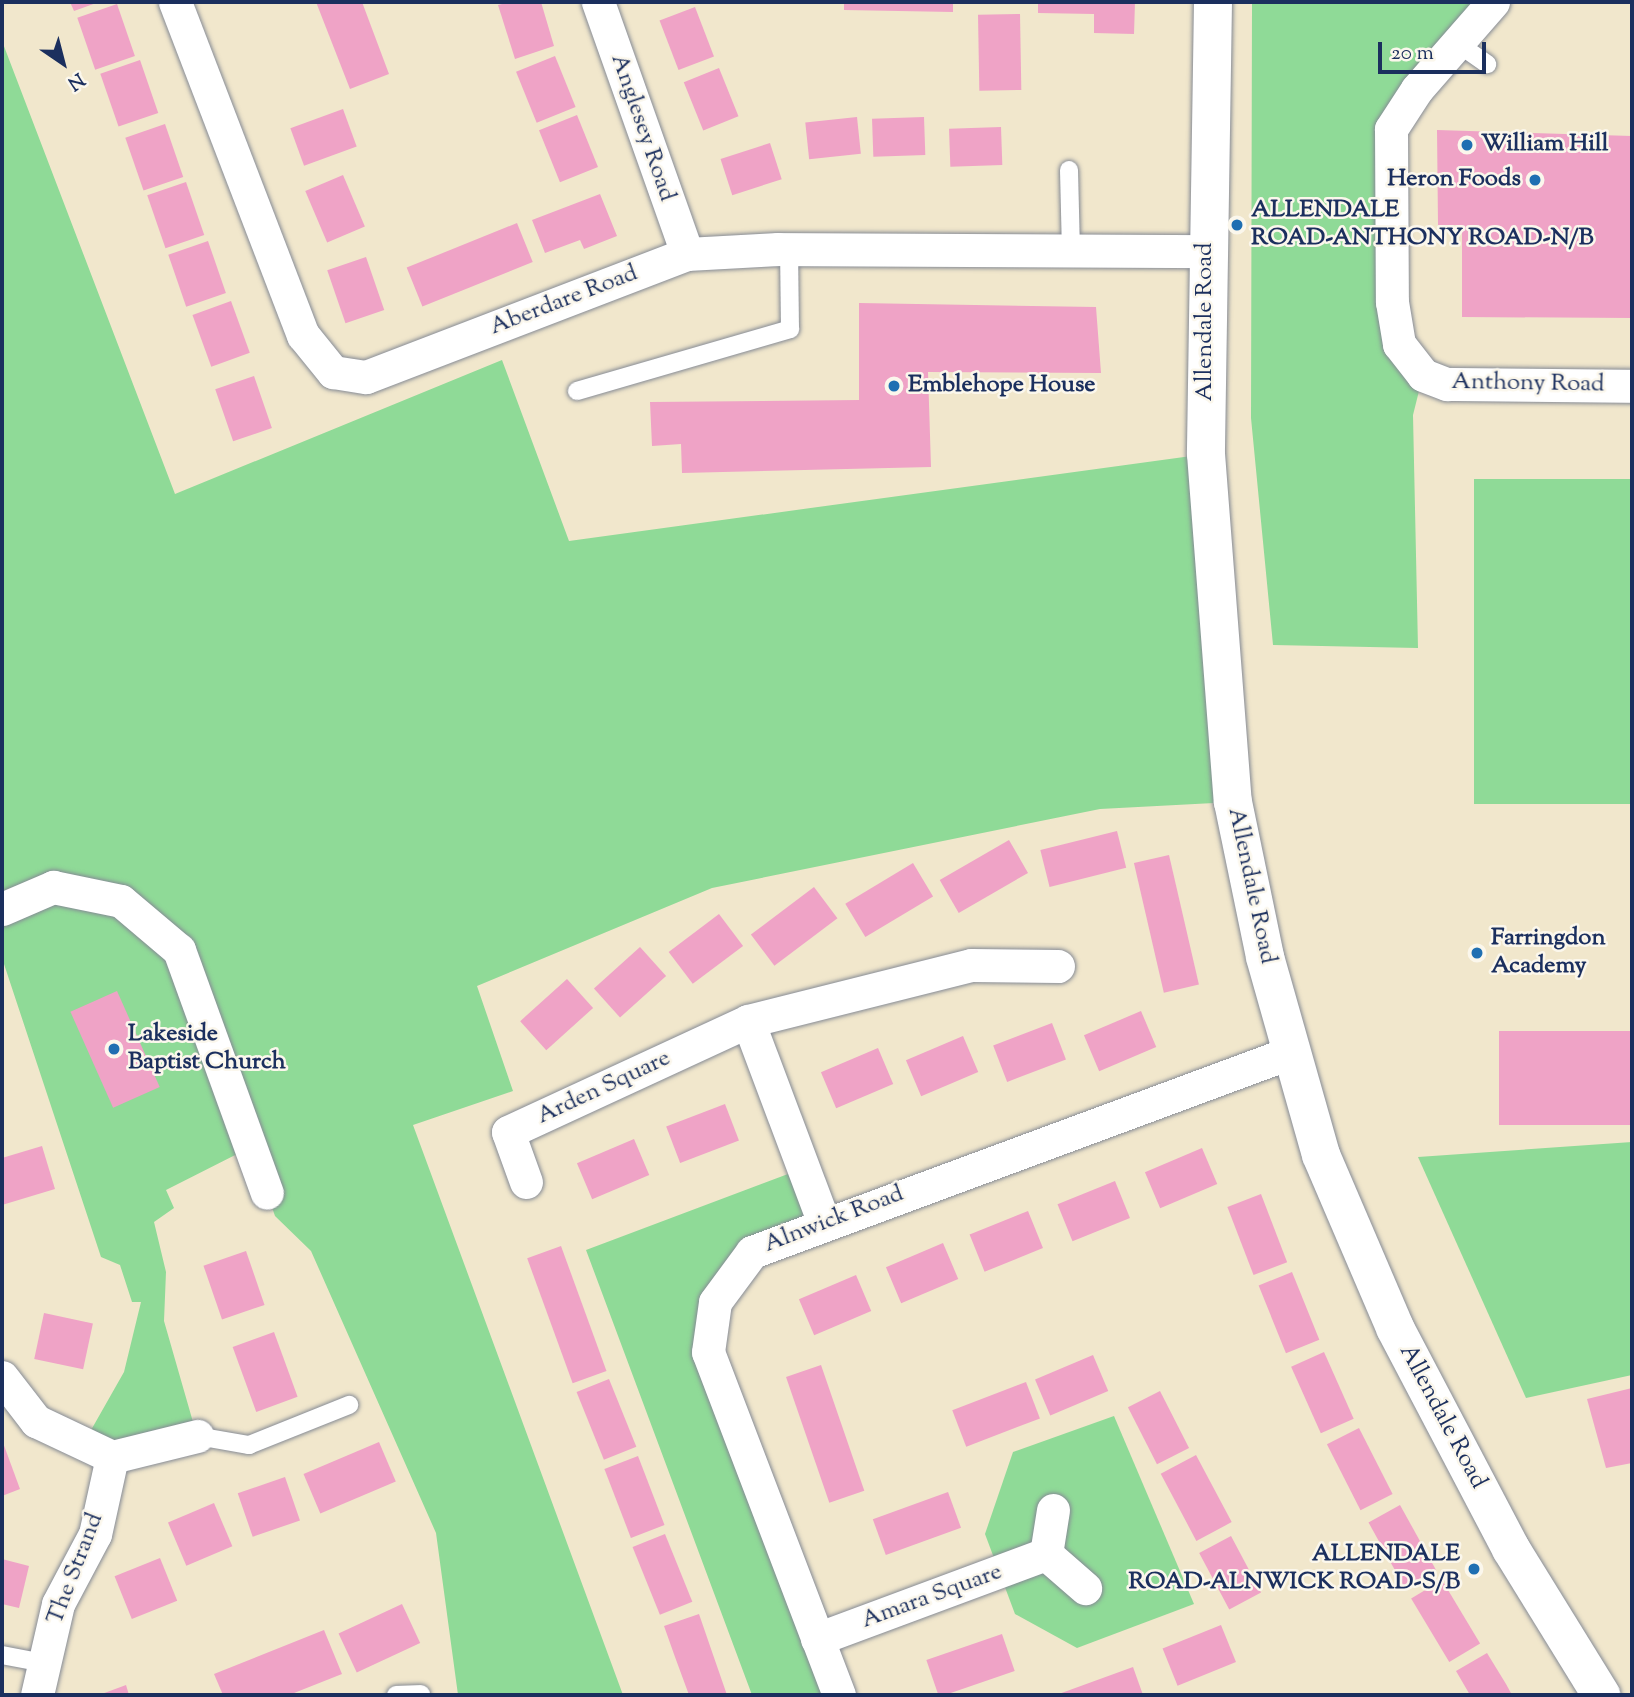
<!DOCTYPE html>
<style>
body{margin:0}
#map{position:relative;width:1634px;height:1697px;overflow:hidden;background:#f1e7cc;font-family:"Sorts Mill Goudy",serif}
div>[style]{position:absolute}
.green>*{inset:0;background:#8fda97;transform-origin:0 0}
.building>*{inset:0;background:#efa3c6;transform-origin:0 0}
.roads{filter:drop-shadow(0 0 2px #868b95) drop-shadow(0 0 2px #868b95)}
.service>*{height:18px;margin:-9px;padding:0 9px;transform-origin:9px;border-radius:9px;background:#fff}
.minor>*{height:33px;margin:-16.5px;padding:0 16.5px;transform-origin:16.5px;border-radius:16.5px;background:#fff}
.tertiary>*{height:38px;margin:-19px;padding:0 19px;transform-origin:19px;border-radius:19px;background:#fff}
.dots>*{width:19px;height:19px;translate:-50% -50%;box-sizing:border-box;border:4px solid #fbf7ec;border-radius:50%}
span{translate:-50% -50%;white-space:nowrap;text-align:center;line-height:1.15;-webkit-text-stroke:5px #fbf7ec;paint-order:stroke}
.street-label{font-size:24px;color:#1b2f5e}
.poi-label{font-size:24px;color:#1b2f5e;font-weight:700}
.left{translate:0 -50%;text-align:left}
.right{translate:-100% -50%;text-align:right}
.frame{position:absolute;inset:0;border:4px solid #1b2f5e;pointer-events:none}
.north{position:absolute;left:28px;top:28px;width:70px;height:70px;-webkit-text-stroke:5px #fbf7ec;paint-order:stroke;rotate:145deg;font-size:19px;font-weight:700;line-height:28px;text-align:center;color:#1b2f5e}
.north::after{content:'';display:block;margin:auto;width:24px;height:32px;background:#1b2f5e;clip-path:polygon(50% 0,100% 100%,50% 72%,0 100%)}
.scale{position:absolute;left:1378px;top:42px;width:108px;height:32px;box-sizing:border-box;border:4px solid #1b2f5e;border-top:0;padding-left:9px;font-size:21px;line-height:24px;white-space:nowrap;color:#1b2f5e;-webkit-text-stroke:5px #fbf7ec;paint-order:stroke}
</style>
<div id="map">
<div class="green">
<i style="clip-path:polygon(1252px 2px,1493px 2px,1391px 129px,1392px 302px,1423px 375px,1413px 415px,1418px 648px,1273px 645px,1251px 418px)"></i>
<i style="clip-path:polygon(2px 41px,175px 494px,502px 360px,569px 541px,1206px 454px,1233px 802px,1100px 809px,712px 888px,477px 986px,513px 1091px,413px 1125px,623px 1695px,458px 1695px,436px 1533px,311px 1251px,275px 1216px,251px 1147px,166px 1190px,174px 1208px,154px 1222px,166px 1272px,164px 1321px,197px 1436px,82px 1446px,124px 1372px,141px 1302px,132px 1302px,120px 1265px,101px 1257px,2px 958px)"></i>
<i style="left:1632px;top:479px;width:325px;height:158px;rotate:90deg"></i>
<i style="clip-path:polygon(1632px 1142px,1632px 1375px,1526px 1398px,1418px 1157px)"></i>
<i style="clip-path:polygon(804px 1168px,824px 1223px,752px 1252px,708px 1352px,839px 1695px,752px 1695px,586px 1250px)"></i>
<i style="clip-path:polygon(1114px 1416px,1194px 1604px,1077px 1648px,1015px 1614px,985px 1534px,1013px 1452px)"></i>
</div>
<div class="building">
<i style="clip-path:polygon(70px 2px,99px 2px,74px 11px)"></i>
<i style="clip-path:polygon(316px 2px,362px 2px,389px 74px,350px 89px)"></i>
<i style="clip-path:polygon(510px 2px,541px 2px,554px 46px,515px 59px,498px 5px)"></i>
<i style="clip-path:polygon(844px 2px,953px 2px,953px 12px,844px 10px)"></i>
<i style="clip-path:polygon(1038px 2px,1135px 2px,1134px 34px,1094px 33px,1094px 14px,1038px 13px)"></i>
<i style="left:117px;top:4px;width:55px;height:42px;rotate:71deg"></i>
<i style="left:695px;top:7px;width:53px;height:38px;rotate:69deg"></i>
<i style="left:1020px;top:14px;width:76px;height:42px;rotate:89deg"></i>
<i style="left:555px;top:56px;width:55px;height:42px;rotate:68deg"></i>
<i style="left:140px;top:60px;width:56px;height:42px;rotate:71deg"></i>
<i style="left:719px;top:68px;width:52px;height:38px;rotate:68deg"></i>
<i style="left:343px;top:109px;width:40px;height:56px;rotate:70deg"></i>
<i style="left:577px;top:115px;width:56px;height:41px;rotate:68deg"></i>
<i style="left:857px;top:117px;width:37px;height:52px;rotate:84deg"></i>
<i style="left:924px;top:117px;width:38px;height:52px;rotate:88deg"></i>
<i style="left:165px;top:124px;width:56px;height:42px;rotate:71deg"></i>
<i style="left:1001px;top:127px;width:38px;height:52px;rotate:88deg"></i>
<i style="clip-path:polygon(1437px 130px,1632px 136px,1632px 318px,1462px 317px,1462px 225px,1438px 225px)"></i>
<i style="left:770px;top:143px;width:38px;height:52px;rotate:72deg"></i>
<i style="left:343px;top:175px;width:56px;height:41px;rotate:67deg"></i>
<i style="left:186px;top:182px;width:56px;height:41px;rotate:71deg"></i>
<i style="clip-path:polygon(600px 194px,617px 236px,584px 249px,580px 240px,545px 253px,532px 220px)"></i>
<i style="left:517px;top:223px;width:42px;height:119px;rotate:68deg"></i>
<i style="left:208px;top:241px;width:55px;height:42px;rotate:71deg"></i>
<i style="left:366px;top:257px;width:56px;height:41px;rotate:71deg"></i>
<i style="left:231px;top:301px;width:55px;height:41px;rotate:70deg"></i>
<i style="clip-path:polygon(859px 303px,1096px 307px,1101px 373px,928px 372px,931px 467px,682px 473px,681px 444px,652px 446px,650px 402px,859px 400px)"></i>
<i style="left:254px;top:376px;width:55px;height:41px;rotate:71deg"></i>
<i style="left:1117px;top:831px;width:38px;height:79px;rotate:76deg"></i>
<i style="left:1009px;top:840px;width:38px;height:80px;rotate:60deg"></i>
<i style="left:1169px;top:855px;width:133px;height:36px;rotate:77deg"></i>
<i style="left:913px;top:863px;width:39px;height:79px;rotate:59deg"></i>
<i style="left:814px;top:887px;width:39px;height:79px;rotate:53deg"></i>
<i style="left:719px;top:914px;width:40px;height:63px;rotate:53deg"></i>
<i style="left:640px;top:947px;width:39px;height:62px;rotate:48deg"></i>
<i style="left:567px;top:979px;width:39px;height:63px;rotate:48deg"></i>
<i style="left:117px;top:991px;width:105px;height:51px;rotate:66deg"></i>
<i style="left:1141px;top:1011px;width:39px;height:62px;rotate:67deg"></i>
<i style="left:1052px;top:1023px;width:39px;height:63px;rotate:69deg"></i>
<i style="left:1632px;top:1031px;width:94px;height:133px;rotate:90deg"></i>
<i style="left:963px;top:1036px;width:39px;height:62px;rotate:67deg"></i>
<i style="left:878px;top:1048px;width:39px;height:62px;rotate:67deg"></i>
<i style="left:725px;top:1104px;width:39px;height:63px;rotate:69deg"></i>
<i style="left:634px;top:1139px;width:39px;height:62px;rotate:67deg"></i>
<i style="clip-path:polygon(42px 1146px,55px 1189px,2px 1205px,2px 1158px)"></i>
<i style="left:1202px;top:1148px;width:39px;height:62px;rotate:67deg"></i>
<i style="left:1115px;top:1181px;width:40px;height:62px;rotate:68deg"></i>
<i style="left:1261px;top:1194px;width:73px;height:36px;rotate:69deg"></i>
<i style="left:1028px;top:1211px;width:40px;height:63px;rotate:68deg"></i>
<i style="left:943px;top:1243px;width:39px;height:62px;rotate:67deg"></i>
<i style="left:561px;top:1246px;width:133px;height:36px;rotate:70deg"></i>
<i style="left:246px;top:1251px;width:57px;height:45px;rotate:71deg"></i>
<i style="left:1292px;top:1272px;width:73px;height:36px;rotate:68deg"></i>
<i style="left:856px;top:1275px;width:39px;height:62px;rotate:67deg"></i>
<i style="left:44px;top:1313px;width:50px;height:47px;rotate:12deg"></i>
<i style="left:274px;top:1332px;width:69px;height:44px;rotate:70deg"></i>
<i style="left:1324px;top:1352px;width:73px;height:36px;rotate:66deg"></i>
<i style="left:1093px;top:1355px;width:39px;height:63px;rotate:67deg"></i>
<i style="left:821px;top:1365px;width:133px;height:37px;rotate:71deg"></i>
<i style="left:609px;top:1379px;width:73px;height:35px;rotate:68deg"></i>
<i style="left:1026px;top:1382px;width:39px;height:79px;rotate:69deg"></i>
<i style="clip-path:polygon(1632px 1388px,1632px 1463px,1606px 1468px,1587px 1399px)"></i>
<i style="left:1160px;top:1391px;width:64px;height:36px;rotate:63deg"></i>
<i style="left:1359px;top:1428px;width:74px;height:36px;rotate:63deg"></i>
<i style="clip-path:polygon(2px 1440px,20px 1489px,2px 1496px)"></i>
<i style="left:379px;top:1442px;width:43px;height:82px;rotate:67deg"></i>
<i style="left:1196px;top:1455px;width:76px;height:40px;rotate:62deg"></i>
<i style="left:638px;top:1456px;width:74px;height:36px;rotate:69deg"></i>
<i style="left:285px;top:1477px;width:46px;height:50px;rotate:71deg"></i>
<i style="left:948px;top:1492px;width:38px;height:80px;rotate:70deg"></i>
<i style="left:214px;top:1503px;width:47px;height:50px;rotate:67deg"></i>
<i style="left:1400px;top:1505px;width:74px;height:36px;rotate:61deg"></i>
<i style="left:665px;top:1534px;width:73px;height:35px;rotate:68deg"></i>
<i style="left:1231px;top:1536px;width:64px;height:36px;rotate:62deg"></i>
<i style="left:160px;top:1558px;width:46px;height:49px;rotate:68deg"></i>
<i style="clip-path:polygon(2px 1559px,29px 1566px,19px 1608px,2px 1604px)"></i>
<i style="left:1442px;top:1580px;width:74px;height:36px;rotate:59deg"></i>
<i style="left:402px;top:1604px;width:43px;height:70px;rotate:65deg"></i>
<i style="clip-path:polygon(699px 1614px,710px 1646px,727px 1695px,689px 1695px,675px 1657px,664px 1626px)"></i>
<i style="left:1221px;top:1625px;width:40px;height:63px;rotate:68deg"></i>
<i style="clip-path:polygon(324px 1630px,342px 1674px,289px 1695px,223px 1695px,214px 1674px)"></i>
<i style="left:1002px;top:1634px;width:39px;height:80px;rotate:71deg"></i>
<i style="clip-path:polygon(1487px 1653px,1506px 1684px,1512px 1695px,1470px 1695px,1456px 1671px)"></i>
<i style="clip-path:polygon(1133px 1667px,1143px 1695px,1056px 1695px)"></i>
<i style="clip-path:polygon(126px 1685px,129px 1695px,99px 1695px)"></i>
</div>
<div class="roads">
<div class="service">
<i style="left:1457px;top:43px;width:37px;rotate:35deg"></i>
<i style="left:1069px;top:170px;width:80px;rotate:88.6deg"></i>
<i style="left:577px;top:391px;width:222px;rotate:-16.2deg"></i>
<i style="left:790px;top:329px;width:80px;rotate:-90.7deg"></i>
<i style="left:197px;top:1436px;width:53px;rotate:9.8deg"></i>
<i style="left:249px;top:1445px;width:108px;rotate:-21.8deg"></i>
<i style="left:2px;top:1655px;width:43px;rotate:10.8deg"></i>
<i style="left:396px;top:1695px;width:25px;rotate:-2deg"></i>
</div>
<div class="minor">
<i style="left:175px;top:2px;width:357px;rotate:69deg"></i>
<i style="left:303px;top:335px;width:48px;rotate:51deg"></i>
<i style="left:333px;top:372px;width:33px;rotate:9deg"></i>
<i style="left:366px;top:377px;width:344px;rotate:-21deg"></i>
<i style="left:687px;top:254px;width:91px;rotate:-3.1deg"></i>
<i style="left:778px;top:249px;width:428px;rotate:0.3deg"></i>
<i style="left:598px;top:2px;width:267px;rotate:70.5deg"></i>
<i style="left:1493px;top:2px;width:116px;rotate:131.1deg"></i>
<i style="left:1417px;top:89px;width:48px;rotate:123deg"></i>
<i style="left:1391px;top:129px;width:173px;rotate:89.7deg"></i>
<i style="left:1392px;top:302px;width:43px;rotate:80.5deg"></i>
<i style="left:1399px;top:344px;width:39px;rotate:52deg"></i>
<i style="left:1423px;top:375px;width:26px;rotate:21deg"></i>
<i style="left:1447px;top:384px;width:185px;rotate:0.6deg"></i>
<i style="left:2px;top:909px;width:56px;rotate:-23.3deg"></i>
<i style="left:53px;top:887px;width:69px;rotate:11.6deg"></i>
<i style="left:121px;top:901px;width:76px;rotate:40.2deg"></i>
<i style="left:179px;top:950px;width:258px;rotate:70.1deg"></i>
<i style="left:748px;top:1021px;width:216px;rotate:69.4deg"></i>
<i style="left:526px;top:1182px;width:53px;rotate:-109.8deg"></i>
<i style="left:508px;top:1132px;width:264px;rotate:-24.8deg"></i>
<i style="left:748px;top:1021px;width:230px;rotate:-14.1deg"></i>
<i style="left:971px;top:965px;width:87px;rotate:0.7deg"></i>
<i style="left:2px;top:1377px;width:56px;rotate:52.3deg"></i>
<i style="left:36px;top:1421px;width:84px;rotate:25.3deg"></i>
<i style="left:112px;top:1457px;width:79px;rotate:102.4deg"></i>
<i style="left:95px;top:1534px;width:79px;rotate:117.9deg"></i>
<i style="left:58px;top:1604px;width:93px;rotate:103deg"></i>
<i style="left:112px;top:1457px;width:88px;rotate:-13.9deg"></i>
<i style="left:1053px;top:1510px;width:45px;rotate:99deg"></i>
<i style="left:1046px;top:1554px;width:52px;rotate:41.1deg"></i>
<i style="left:817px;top:1639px;width:244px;rotate:-20.4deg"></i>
<i style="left:839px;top:1695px;width:367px;rotate:-110.9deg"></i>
<i style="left:708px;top:1352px;width:50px;rotate:-82deg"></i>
<i style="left:715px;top:1302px;width:62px;rotate:-53.5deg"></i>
<i style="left:752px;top:1252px;width:573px;rotate:-20.33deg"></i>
</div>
<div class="tertiary">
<i style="left:1213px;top:2px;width:452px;rotate:90.9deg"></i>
<i style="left:1206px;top:454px;width:349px;rotate:85.6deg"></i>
<i style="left:1233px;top:802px;width:158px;rotate:78.3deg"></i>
<i style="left:1265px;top:957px;width:206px;rotate:74.2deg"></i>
<i style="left:1321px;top:1155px;width:188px;rotate:66.8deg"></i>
<i style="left:1395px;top:1328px;width:250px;rotate:62.3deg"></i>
<i style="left:1511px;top:1549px;width:172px;rotate:58.3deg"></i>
</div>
</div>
<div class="dots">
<i style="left:1467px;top:145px;background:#1f6fb2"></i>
<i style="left:1535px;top:180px;background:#1f6fb2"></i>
<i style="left:1237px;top:225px;background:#1f6fb2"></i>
<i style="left:894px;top:386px;background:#1f6fb2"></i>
<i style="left:1477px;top:953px;background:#1f6fb2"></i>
<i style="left:114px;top:1049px;background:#1f6fb2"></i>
<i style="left:1474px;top:1569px;background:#1f6fb2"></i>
</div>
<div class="street-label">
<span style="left:642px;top:128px;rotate:71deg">Anglesey Road</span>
<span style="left:564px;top:301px;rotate:-21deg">Aberdare Road</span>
<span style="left:1206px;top:322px;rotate:-90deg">Allendale Road</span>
<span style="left:1528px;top:384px;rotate:1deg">Anthony Road</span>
<span style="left:1251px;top:886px;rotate:78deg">Allendale Road</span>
<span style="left:604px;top:1088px;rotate:-25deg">Arden Square</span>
<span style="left:834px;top:1220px;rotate:-21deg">Alnwick Road</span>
<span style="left:1442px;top:1417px;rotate:62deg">Allendale Road</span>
<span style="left:76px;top:1569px;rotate:-69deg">The Strand</span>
<span style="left:932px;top:1597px;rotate:-20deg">Amara Square</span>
</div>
<div class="poi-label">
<span class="left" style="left:1481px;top:145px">William Hill</span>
<span class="right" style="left:1521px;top:180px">Heron Foods</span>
<span class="left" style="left:1251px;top:225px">ALLENDALE<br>ROAD-ANTHONY ROAD-N/B</span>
<span class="left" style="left:908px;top:386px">Emblehope House</span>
<span class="left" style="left:1491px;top:953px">Farringdon<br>Academy</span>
<span class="left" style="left:128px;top:1049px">Lakeside<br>Baptist Church</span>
<span class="right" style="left:1460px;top:1569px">ALLENDALE<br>ROAD-ALNWICK ROAD-S/B</span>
</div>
<div class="frame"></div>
<div class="north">N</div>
<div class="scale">20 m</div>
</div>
